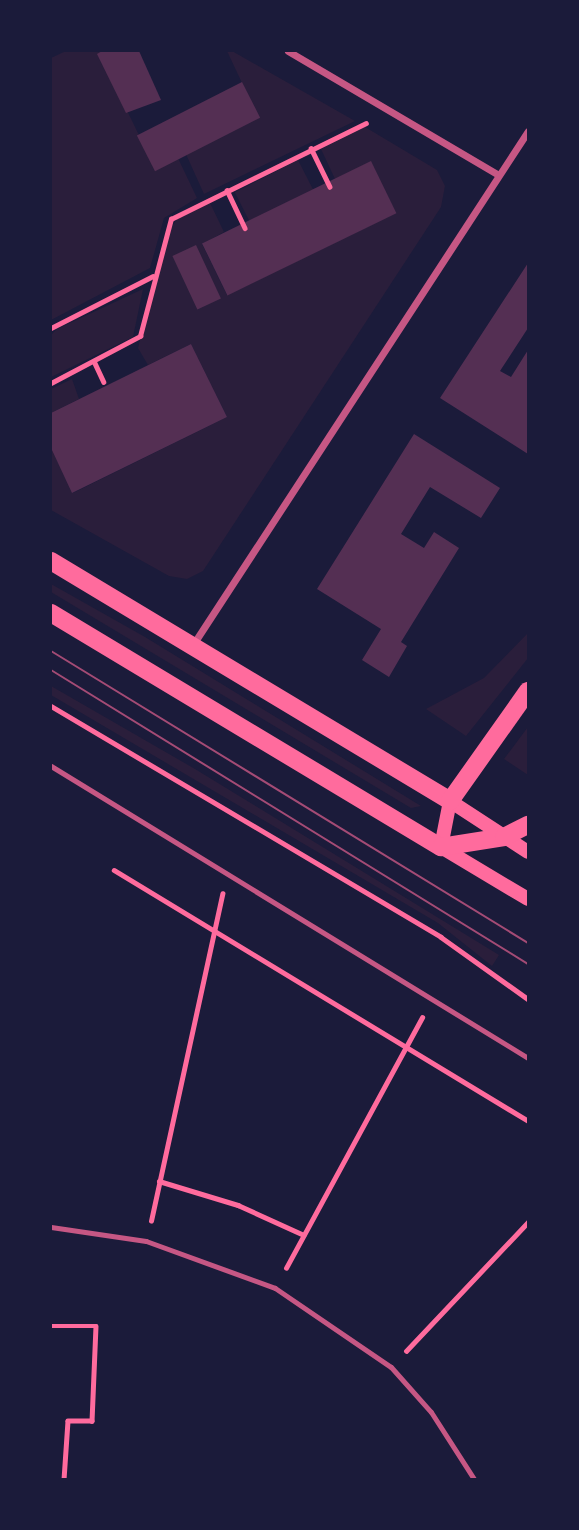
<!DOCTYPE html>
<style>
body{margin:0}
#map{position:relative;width:579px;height:1530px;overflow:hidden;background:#1b1b3a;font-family:Roboto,sans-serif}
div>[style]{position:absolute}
.green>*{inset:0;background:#2a1e3b;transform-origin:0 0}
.building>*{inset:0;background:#542f53;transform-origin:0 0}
.path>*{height:4.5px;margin:-2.25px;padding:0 2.25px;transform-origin:2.25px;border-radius:2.25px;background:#ff6b9d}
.service>*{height:5px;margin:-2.5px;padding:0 2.5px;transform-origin:2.5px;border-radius:2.5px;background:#c65784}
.minor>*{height:7px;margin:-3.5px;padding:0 3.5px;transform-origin:3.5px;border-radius:3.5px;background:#c65784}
.secondary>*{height:14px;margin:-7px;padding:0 7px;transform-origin:7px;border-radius:7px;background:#ff6b9d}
.primary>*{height:18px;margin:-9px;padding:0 9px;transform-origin:9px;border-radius:9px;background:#ff6b9d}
.tram>*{height:2px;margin:-1px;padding:0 1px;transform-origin:1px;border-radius:1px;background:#a44b75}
span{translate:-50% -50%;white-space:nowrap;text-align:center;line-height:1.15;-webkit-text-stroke:7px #1b1b3a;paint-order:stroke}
.frame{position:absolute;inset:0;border:52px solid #1b1b3a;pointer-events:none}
</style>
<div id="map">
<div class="green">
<i style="clip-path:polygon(66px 51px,103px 51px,99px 53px,154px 166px,177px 156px,197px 198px,164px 218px,150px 268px,51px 320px,51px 58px)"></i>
<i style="clip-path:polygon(227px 51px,232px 51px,355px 121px,204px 194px,185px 152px,243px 85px)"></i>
<i style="clip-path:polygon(365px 127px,437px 170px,445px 186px,441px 207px,203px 571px,187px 579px,169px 576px,51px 510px,51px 448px,73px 493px,227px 417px,191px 344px,148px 365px,138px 348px,168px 232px,177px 219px,210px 203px,224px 232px,202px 244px,227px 295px,396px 213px,371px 162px,335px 179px,321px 149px)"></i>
<i style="left:298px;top:160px;width:34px;height:71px;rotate:63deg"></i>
<i style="clip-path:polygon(143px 289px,133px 337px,51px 377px,51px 335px,57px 329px)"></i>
<i style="clip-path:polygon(72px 379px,79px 399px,51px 413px,51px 389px)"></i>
<i style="clip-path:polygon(51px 584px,145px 637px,421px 806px,411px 808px,51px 592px)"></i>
<i style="clip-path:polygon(528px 633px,528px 658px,466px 736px,426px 709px,484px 678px)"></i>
<i style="clip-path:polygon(51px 686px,195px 769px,499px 955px,492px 966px,438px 923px,51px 695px)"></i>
<i style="clip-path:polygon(528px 727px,528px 775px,504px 759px)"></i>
</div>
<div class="building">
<i style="clip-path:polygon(102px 51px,139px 51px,161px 100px,126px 113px,97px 54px)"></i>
<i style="left:242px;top:82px;width:40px;height:118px;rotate:63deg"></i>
<i style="left:371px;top:161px;width:58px;height:188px;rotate:64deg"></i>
<i style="left:196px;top:245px;width:59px;height:26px;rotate:65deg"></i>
<i style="clip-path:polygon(528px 263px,528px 328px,500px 371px,511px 377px,528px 350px,528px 454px,440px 398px)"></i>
<i style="clip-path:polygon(191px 344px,227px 417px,72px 493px,51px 448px,51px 413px)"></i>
<i style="clip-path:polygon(414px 434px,500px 488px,481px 518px,430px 487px,401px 534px,424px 548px,434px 532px,459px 548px,401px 642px,407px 646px,389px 677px,362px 660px,381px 629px,317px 589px)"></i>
</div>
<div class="path">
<i style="left:311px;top:148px;width:43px;rotate:64deg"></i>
<i style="left:227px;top:190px;width:42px;rotate:64.7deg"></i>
<i style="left:51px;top:328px;width:114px;rotate:-27deg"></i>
<i style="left:94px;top:361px;width:23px;rotate:65deg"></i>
<i style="left:51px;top:383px;width:101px;rotate:-27.8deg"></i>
<i style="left:140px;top:336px;width:121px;rotate:-75.2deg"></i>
<i style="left:171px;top:219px;width:217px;rotate:-26.2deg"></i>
<i style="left:51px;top:706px;width:453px;rotate:30.6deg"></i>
<i style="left:441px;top:937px;width:107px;rotate:35.5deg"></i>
<i style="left:114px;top:870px;width:484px;rotate:31.2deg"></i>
<i style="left:159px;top:1181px;width:83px;rotate:16.9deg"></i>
<i style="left:238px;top:1205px;width:72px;rotate:24.4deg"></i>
<i style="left:151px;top:1221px;width:335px;rotate:-77.7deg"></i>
<i style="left:286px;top:1268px;width:285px;rotate:-61.5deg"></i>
<i style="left:51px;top:1326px;width:45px"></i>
<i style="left:96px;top:1326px;width:95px;rotate:92.4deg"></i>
<i style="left:92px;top:1421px;width:24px;rotate:180deg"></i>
<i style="left:68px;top:1421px;width:58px;rotate:93.9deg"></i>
<i style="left:406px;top:1351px;width:178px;rotate:-46.6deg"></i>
</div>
<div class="service">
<i style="left:51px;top:766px;width:559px;rotate:31.47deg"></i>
<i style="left:51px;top:1227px;width:96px;rotate:8.4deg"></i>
<i style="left:146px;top:1241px;width:137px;rotate:20deg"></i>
<i style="left:275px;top:1288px;width:140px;rotate:34.3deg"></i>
<i style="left:391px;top:1367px;width:60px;rotate:48.4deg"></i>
<i style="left:431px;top:1412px;width:80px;rotate:57.3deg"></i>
</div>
<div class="minor">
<i style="left:288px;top:51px;width:243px;rotate:30.5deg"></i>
<i style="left:194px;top:643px;width:611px;rotate:-56.88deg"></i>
</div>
<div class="secondary">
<i style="left:528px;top:852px;width:93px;rotate:-146.8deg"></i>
<i style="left:450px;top:801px;width:47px;rotate:101.1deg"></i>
<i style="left:441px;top:847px;width:101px;rotate:30.9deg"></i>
</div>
<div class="primary">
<i style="left:51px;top:561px;width:466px;rotate:31deg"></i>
<i style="left:450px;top:801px;width:135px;rotate:-54.7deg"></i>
<i style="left:51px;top:613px;width:455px;rotate:31deg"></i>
<i style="left:441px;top:847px;width:64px;rotate:-9deg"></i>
<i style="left:504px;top:837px;width:27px;rotate:-27deg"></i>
</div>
<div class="tram">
<i style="left:51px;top:651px;width:559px;rotate:31.47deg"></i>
<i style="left:51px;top:670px;width:560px;rotate:31.65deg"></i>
</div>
<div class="frame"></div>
</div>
